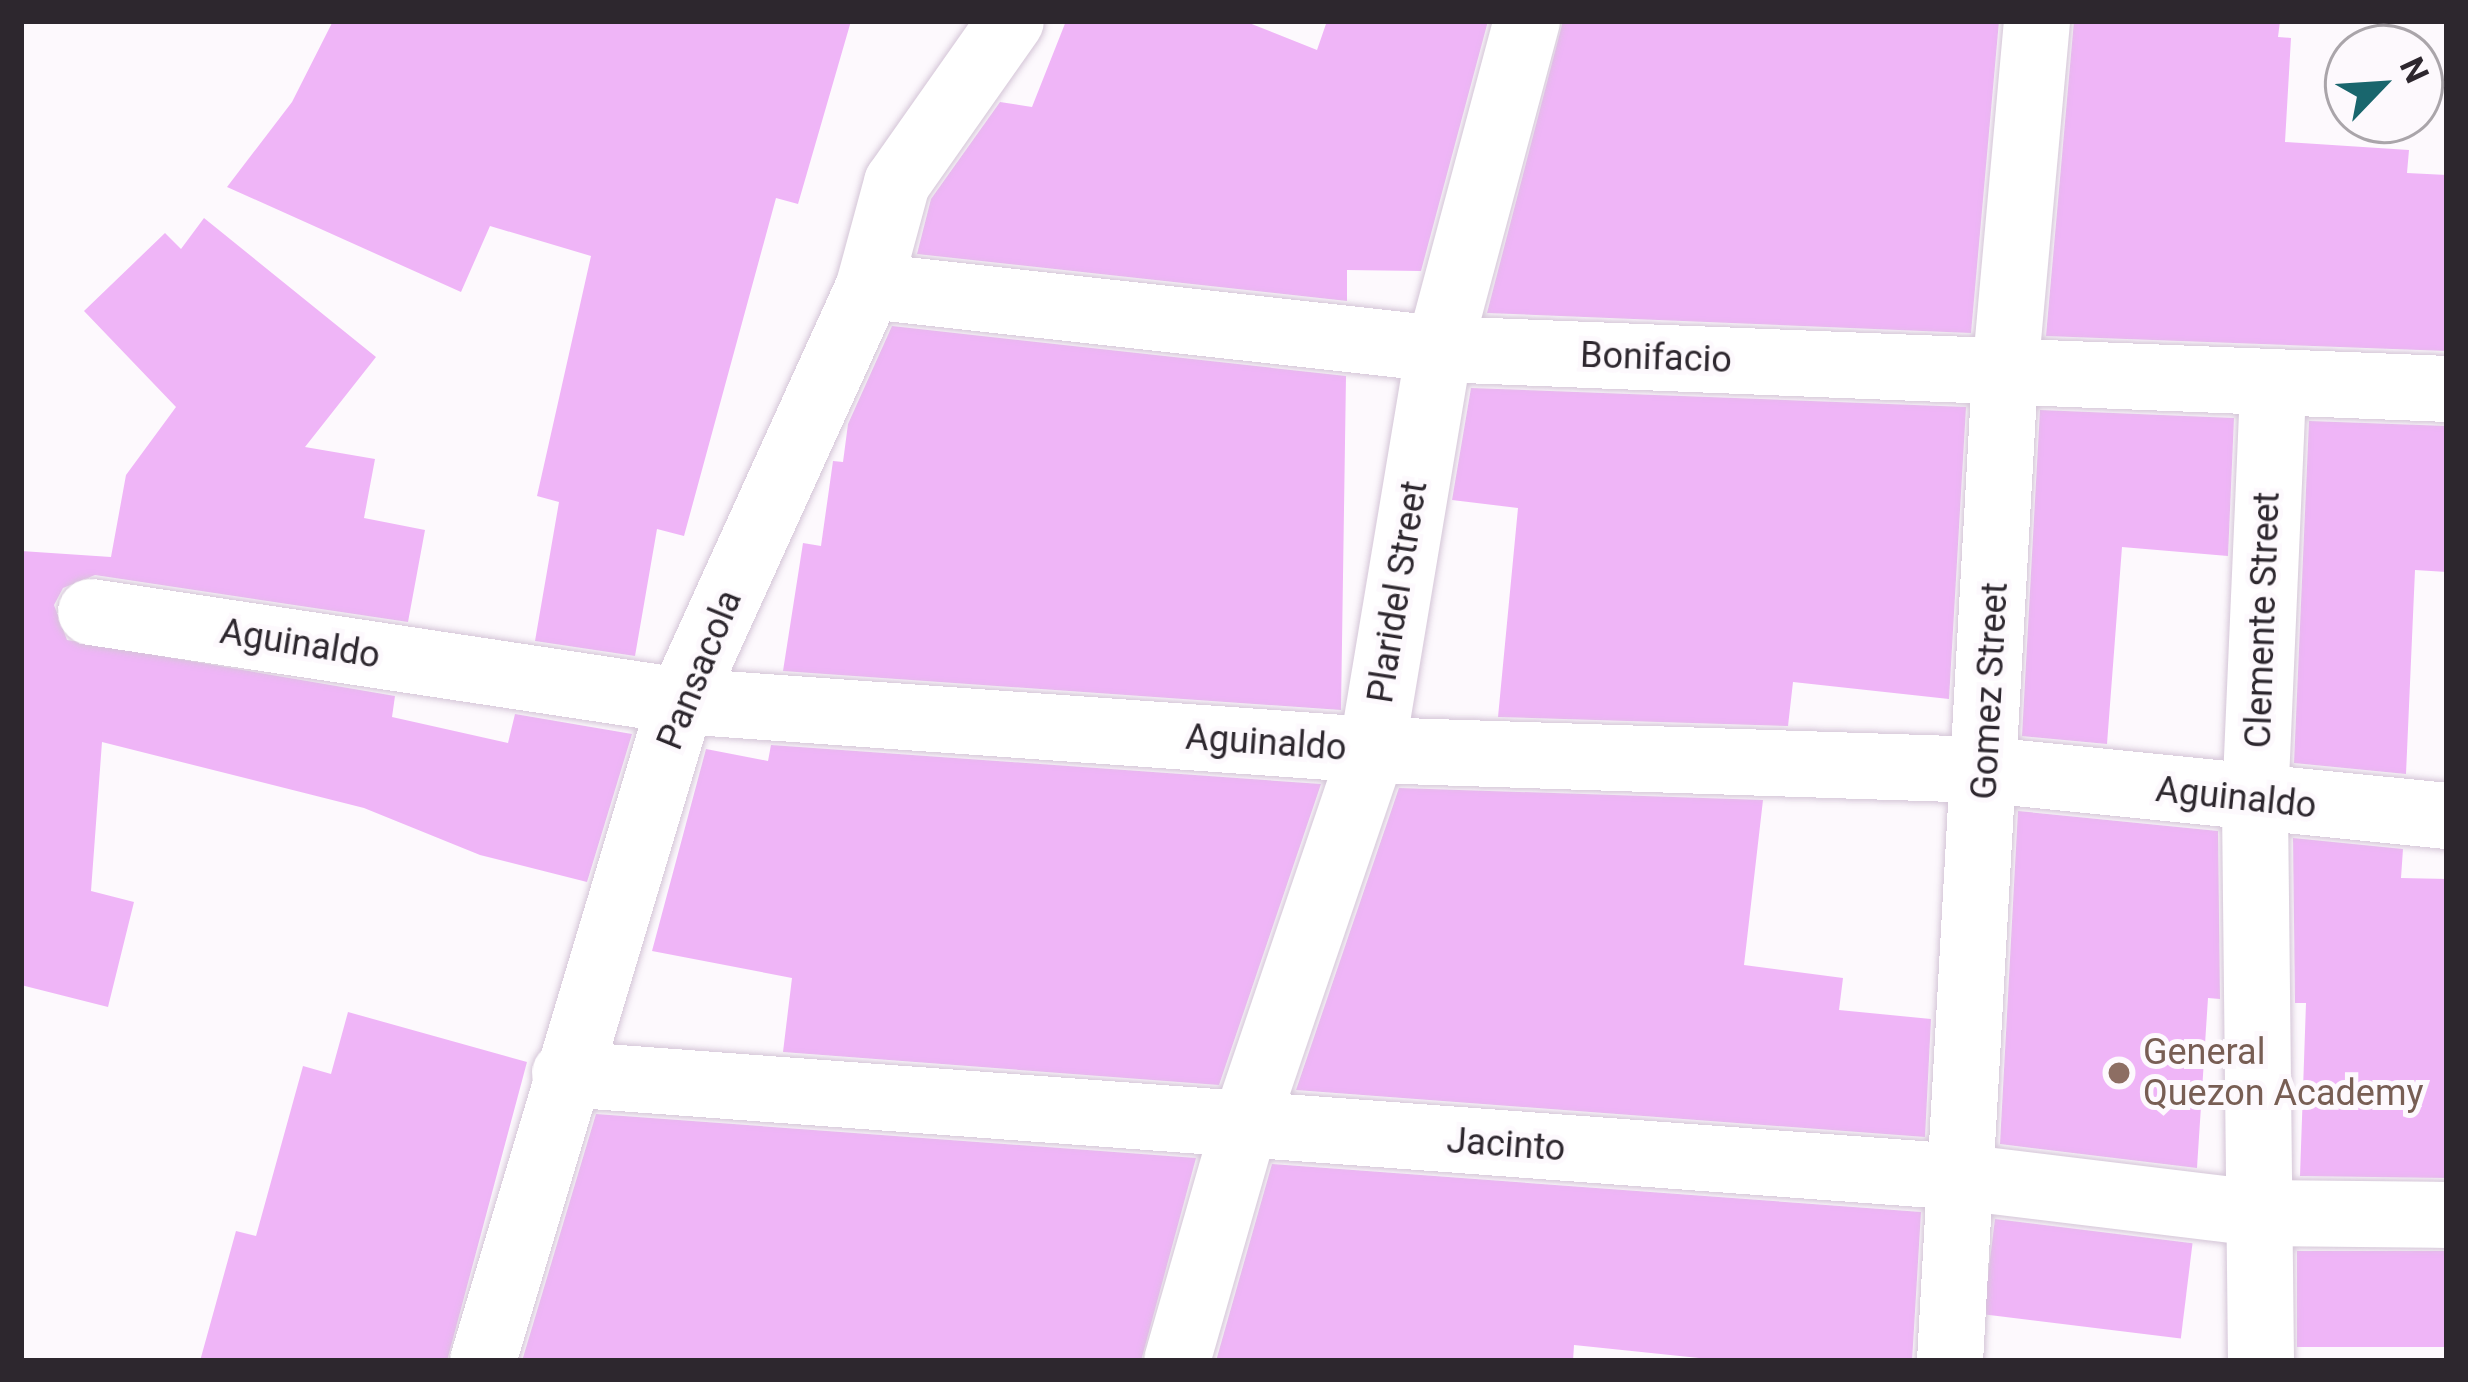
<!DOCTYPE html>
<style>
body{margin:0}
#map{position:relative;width:2468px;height:1382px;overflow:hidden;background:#fdf9fd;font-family:Roboto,sans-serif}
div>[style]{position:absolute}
.building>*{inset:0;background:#efb5f7;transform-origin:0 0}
.roads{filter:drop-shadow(0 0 3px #d4c5d7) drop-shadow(0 0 3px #d4c5d7)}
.street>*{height:66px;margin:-33px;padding:0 33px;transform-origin:33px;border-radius:33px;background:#fff}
.dots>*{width:33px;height:33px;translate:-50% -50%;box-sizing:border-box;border:6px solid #fdf9fd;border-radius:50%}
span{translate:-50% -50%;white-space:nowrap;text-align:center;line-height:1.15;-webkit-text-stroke:10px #fdf9fd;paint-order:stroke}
.street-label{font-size:36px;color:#2d272e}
.education-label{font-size:36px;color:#785e54}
.left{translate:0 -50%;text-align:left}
.frame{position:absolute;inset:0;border:24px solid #2d272e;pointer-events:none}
.north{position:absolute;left:2324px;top:24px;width:120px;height:120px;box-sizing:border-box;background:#fdf9fd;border:3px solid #aaa5aa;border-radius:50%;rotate:65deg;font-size:33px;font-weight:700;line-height:48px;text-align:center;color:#2d272e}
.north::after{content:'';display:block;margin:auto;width:42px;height:54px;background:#19666d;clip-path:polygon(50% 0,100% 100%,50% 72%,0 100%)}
</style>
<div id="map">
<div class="building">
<i style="clip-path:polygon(333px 21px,851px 21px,798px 204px,776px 198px,684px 536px,657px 529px,635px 656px,535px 641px,559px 502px,537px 496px,591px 256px,490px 226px,461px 292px,227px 187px,292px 102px)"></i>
<i style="clip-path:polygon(1066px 21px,1244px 21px,1317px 50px,1327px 21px,1488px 21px,1421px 271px,1347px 270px,1347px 301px,917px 254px,931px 199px,1000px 102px,1032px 107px)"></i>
<i style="clip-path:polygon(1563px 21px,1999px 21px,1971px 333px,1487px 313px)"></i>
<i style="clip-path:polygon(2074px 21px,2280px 21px,2278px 37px,2291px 38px,2285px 142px,2409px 150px,2407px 173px,2447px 175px,2447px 351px,2046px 336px)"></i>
<i style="clip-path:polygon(204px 218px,376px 357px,305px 447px,375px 459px,364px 518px,425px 530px,408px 622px,95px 575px,63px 588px,54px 605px,67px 640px,395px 696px,392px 717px,508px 743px,515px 714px,632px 734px,587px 882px,480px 855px,364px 808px,102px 742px,91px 891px,134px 902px,108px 1007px,21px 985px,21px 551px,111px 557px,126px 475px,176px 407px,84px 311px,165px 233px,181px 249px)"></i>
<i style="clip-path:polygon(892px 326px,1346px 376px,1341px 710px,783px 671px,803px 543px,821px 546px,833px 461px,843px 462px,848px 424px)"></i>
<i style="clip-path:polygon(1471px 388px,1966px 407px,1949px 699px,1793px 682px,1788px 726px,1498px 717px,1518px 508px,1452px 500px)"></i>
<i style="clip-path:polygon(2040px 410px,2234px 418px,2228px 556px,2122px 547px,2107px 744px,2022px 736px)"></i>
<i style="clip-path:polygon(2309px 421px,2447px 426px,2447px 572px,2415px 570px,2406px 774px,2294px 763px)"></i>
<i style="clip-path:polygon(771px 745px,1321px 784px,1219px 1085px,783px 1052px,792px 978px,652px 951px,706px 749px,768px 761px)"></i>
<i style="clip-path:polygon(1399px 788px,1763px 800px,1744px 965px,1843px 978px,1839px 1010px,1931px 1019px,1925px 1137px,1296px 1090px)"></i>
<i style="clip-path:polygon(2018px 811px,2218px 831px,2220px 999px,2208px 998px,2197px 1168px,2000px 1144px)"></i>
<i style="clip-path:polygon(2293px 838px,2403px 849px,2401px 878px,2447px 879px,2447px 1178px,2300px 1176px,2306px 1003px,2295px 1003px)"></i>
<i style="clip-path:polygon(348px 1012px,527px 1062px,447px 1361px,200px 1361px,236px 1231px,256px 1236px,303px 1066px,331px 1074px)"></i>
<i style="clip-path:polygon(596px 1114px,1196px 1158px,1141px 1361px,522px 1361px)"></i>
<i style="clip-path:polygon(1272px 1164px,1921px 1212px,1912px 1361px,1728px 1361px,1574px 1345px,1573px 1361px,1216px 1361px)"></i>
<i style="left:1995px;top:1219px;width:199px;height:96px;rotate:7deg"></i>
<i style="left:2297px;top:1251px;width:150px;height:96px"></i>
</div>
<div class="roads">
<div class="street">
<i style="left:869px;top:286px;width:573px;rotate:6.31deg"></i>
<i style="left:1439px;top:349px;width:1009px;rotate:2.27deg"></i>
<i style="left:91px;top:612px;width:597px;rotate:8.58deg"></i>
<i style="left:681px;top:701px;width:693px;rotate:4.06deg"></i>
<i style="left:1372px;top:750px;width:614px;rotate:1.87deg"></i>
<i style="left:1986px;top:770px;width:463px;rotate:5.7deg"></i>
<i style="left:565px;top:1074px;width:1399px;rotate:4.22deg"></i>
<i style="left:1960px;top:1177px;width:301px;rotate:6.9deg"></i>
<i style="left:2259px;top:1213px;width:188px;rotate:0.6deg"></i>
<i style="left:483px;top:1361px;width:689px;rotate:-73.3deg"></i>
<i style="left:681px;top:701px;width:456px;rotate:-65.6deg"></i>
<i style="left:869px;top:286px;width:107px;rotate:-74.8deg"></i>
<i style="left:897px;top:183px;width:198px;rotate:-54.9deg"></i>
<i style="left:1177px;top:1361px;width:243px;rotate:-74deg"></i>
<i style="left:1244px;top:1127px;width:398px;rotate:-71.2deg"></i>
<i style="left:1372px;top:750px;width:407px;rotate:-80.5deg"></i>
<i style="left:1439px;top:349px;width:340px;rotate:-75deg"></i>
<i style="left:1950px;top:1361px;width:990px;rotate:-86.81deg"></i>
<i style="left:2005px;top:373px;width:353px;rotate:-84.8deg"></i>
<i style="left:2261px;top:1361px;width:558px;rotate:-90.62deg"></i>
<i style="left:2255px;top:803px;width:420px;rotate:-87.5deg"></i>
</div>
</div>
<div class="dots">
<i style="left:2119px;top:1073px;background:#8d6e63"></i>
</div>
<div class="street-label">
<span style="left:1656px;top:358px;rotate:2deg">Bonifacio</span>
<span style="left:1398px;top:592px;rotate:-81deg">Plaridel Street</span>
<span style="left:2263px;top:620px;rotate:-88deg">Clemente Street</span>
<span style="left:300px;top:644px;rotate:9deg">Aguinaldo</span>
<span style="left:700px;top:670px;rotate:-68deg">Pansacola</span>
<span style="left:1990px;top:691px;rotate:-87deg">Gomez Street</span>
<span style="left:1266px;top:743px;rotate:4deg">Aguinaldo</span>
<span style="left:2236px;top:798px;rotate:6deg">Aguinaldo</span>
<span style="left:1506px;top:1145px;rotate:4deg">Jacinto</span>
</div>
<div class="education-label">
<span class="left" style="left:2143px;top:1073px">General<br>Quezon Academy</span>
</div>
<div class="frame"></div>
<div class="north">N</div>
</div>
